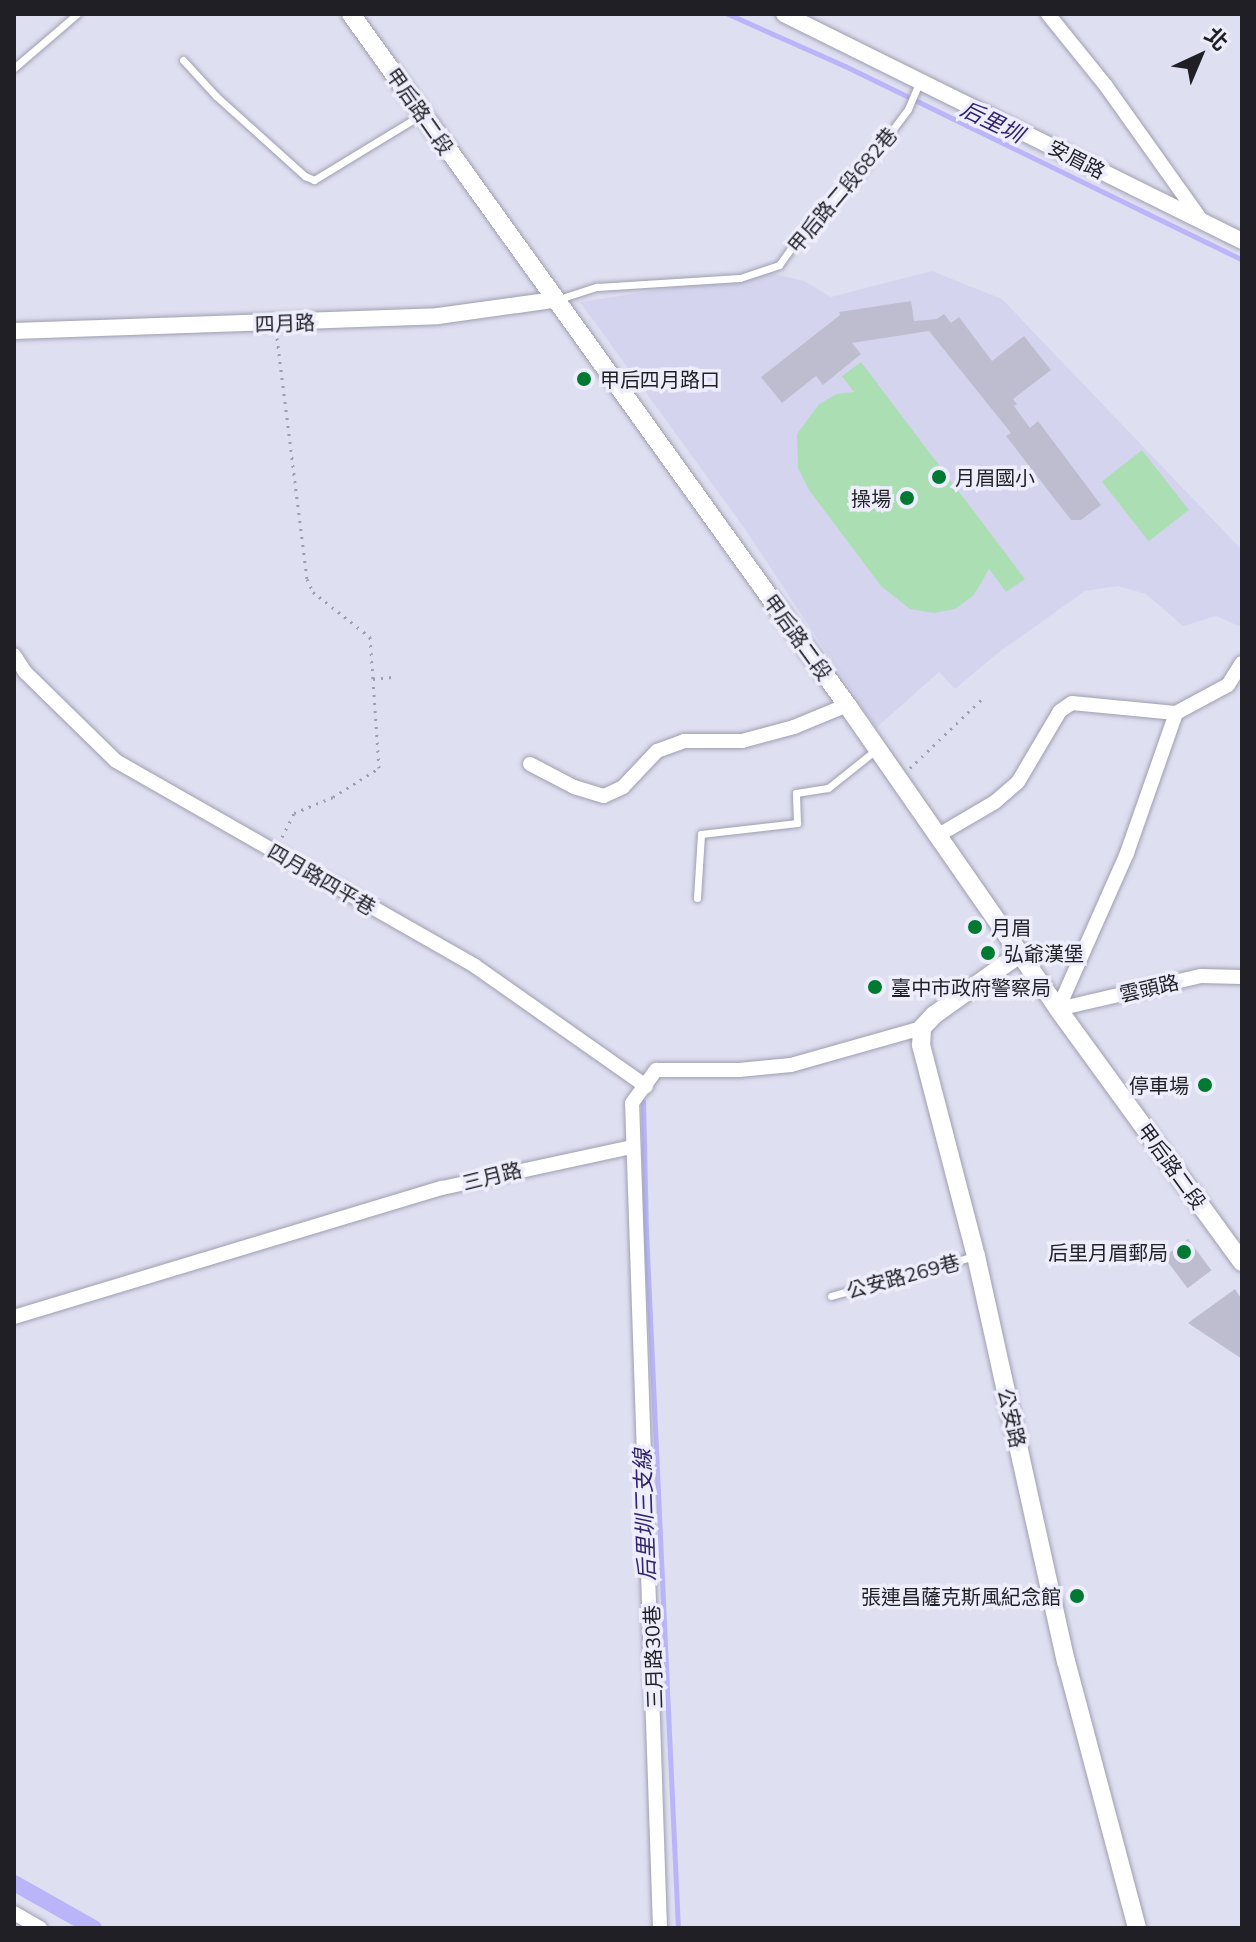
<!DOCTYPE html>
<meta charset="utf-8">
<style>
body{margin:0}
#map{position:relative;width:1256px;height:1942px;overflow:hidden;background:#dfdff2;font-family:Mulish,"Noto Sans TC",sans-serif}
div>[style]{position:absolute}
.built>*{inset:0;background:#d5d4ef}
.green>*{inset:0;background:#abdeb3;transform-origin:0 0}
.stream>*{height:5px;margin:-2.5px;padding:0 2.5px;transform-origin:2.5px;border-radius:2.5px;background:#bab5f9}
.canal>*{height:16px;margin:-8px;padding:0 8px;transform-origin:8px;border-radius:8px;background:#bab5f9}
.building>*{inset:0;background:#bebdd0;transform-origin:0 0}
.path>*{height:3px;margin-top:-1.5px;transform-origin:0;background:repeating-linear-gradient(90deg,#9e9eac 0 2px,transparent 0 8px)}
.roads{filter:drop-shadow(0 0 2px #9e9eb0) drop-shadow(0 0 2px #9e9eb0)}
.service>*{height:7px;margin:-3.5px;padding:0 3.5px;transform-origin:3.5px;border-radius:3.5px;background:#fff}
.minor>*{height:14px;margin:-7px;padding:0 7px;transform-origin:7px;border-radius:7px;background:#fff}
.tertiary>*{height:16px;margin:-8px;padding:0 8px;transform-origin:8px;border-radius:8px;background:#fff}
.secondary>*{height:18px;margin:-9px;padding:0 9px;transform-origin:9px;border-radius:9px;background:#fff}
.dots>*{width:22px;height:22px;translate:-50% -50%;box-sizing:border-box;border:4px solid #ededfc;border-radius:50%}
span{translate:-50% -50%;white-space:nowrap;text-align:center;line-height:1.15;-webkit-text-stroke:7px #ededfc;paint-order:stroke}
.street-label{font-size:20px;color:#1f1f25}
.poi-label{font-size:20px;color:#1f1f25}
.left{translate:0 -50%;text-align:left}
.right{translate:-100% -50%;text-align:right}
.water-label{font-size:22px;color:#33226e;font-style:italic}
.frame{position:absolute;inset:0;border:16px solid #1f1f25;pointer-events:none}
.north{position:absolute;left:1160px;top:16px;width:80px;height:80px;-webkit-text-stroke:6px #ededfc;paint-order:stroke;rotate:44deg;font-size:22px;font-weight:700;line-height:32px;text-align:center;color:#1f1f25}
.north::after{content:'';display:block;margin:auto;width:28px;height:36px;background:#1f1f25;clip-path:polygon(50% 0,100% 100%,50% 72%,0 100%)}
</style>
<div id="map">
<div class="built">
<i style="clip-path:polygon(932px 271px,1002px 299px,1242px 550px,1241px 627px,1216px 616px,1183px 626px,1146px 594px,1118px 586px,1085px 591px,994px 656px,955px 689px,939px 672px,876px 728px,745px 529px,580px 302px,770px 273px,804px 281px,831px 297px)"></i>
</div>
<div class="green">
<i style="clip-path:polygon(861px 362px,1025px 579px,1006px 592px,989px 569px,974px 595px,955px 609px,934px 613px,910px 609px,881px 586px,809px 490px,798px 468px,797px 434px,819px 404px,837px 394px,854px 392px,842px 376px)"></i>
<i style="left:1142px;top:450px;width:76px;height:51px;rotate:52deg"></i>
</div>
<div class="stream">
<i style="left:728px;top:14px;width:128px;rotate:24deg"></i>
<i style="left:845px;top:66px;width:442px;rotate:26deg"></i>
<i style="left:643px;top:1101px;width:129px;rotate:88.7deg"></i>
<i style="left:646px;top:1230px;width:699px;rotate:87.38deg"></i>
</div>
<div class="canal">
<i style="left:14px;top:1883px;width:92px;rotate:29.4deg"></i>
</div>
<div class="building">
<i style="clip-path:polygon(911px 301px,914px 321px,937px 319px,944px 314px,951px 323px,959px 317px,992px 361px,1024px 336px,1051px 370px,1013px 399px,1017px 404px,1014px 406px,1030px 428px,1038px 421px,1101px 505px,1081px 520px,1071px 520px,1006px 436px,1011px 433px,929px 331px,852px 343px,861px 354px,823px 385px,816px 376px,782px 403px,761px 377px,840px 315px,839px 312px)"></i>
<i style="left:1188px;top:1239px;width:39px;height:30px;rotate:53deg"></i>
<i style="clip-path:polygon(1235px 1289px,1242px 1300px,1242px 1359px,1188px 1323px)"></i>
</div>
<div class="path">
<i style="left:277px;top:338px;width:243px;rotate:82.9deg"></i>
<i style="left:307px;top:579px;width:14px;rotate:65deg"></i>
<i style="left:313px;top:592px;width:73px;rotate:38.3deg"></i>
<i style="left:370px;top:637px;width:42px;rotate:85.9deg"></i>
<i style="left:373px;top:679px;width:19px;rotate:-6deg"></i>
<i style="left:910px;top:768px;width:100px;rotate:-43.8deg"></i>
<i style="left:282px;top:837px;width:27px;rotate:-63deg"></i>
<i style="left:294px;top:813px;width:42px;rotate:-22.3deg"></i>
<i style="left:333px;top:797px;width:54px;rotate:-32.2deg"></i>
<i style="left:379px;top:768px;width:87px;rotate:-93.9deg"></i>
</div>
<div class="roads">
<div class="service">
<i style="left:183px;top:60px;width:49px;rotate:47.5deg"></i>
<i style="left:216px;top:96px;width:120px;rotate:42deg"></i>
<i style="left:305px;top:176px;width:10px;rotate:24deg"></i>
<i style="left:314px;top:180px;width:125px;rotate:-31.3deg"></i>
<i style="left:14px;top:68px;width:83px;rotate:-40.6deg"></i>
<i style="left:559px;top:299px;width:40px;rotate:-18deg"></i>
<i style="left:597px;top:287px;width:143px;rotate:-3.6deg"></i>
<i style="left:740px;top:278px;width:41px;rotate:-18.4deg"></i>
<i style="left:779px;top:265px;width:44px;rotate:-54.2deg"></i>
<i style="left:805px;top:229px;width:74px;rotate:-45deg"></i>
<i style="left:857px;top:177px;width:85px;rotate:-53.1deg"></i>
<i style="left:908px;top:109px;width:28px;rotate:-67deg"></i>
<i style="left:697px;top:898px;width:64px;rotate:-86.4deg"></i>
<i style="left:701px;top:834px;width:97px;rotate:-6.5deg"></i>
<i style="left:797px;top:823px;width:30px;rotate:-92deg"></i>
<i style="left:796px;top:793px;width:32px;rotate:-9deg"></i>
<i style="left:828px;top:788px;width:63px;rotate:-38.5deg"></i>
<i style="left:831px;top:1296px;width:149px;rotate:-15.5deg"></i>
</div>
<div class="minor">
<i style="left:1048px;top:14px;width:92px;rotate:51.1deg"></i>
<i style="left:1106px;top:86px;width:166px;rotate:54.6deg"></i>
<i style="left:14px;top:655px;width:20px;rotate:57deg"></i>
<i style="left:25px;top:672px;width:127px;rotate:44.4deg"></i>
<i style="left:116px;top:761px;width:413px;rotate:29.7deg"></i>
<i style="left:475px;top:966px;width:209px;rotate:35.1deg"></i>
<i style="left:530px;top:764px;width:50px;rotate:27.6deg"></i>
<i style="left:574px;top:787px;width:31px;rotate:17deg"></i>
<i style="left:604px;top:796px;width:21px;rotate:-25deg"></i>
<i style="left:623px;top:787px;width:50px;rotate:-46.6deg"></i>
<i style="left:657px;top:751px;width:29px;rotate:-20deg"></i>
<i style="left:684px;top:741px;width:58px"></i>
<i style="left:742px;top:741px;width:54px;rotate:-15.1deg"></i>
<i style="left:794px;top:727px;width:57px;rotate:-22.5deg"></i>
<i style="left:937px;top:836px;width:67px;rotate:-30.4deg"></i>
<i style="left:995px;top:802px;width:30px;rotate:-41deg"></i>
<i style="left:1018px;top:782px;width:82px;rotate:-59.4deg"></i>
<i style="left:1060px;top:711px;width:14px;rotate:-34deg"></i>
<i style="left:1072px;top:703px;width:104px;rotate:5.5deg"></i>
<i style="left:1176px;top:713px;width:59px;rotate:-28.3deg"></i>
<i style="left:1228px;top:685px;width:26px;rotate:-58deg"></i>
<i style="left:1058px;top:1009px;width:171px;rotate:-66.1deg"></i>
<i style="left:1127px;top:853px;width:148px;rotate:-70.7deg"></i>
<i style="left:1058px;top:1009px;width:147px;rotate:-13deg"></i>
<i style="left:1201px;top:976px;width:41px;rotate:1.4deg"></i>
<i style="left:14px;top:1317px;width:447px;rotate:-16.8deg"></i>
<i style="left:442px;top:1188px;width:193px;rotate:-12.2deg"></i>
<i style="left:14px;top:1913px;width:30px;rotate:30deg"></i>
<i style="left:660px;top:1928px;width:825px;rotate:-91.94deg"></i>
<i style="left:632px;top:1103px;width:41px;rotate:-54deg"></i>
<i style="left:656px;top:1070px;width:83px"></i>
<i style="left:739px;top:1070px;width:52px;rotate:-5.5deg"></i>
<i style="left:791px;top:1065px;width:136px;rotate:-15.8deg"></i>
</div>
<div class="tertiary">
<i style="left:784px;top:14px;width:511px;rotate:26.36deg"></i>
<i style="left:14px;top:331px;width:424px;rotate:-2deg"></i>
<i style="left:438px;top:316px;width:117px;rotate:-7.9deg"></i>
</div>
<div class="secondary">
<i style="left:351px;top:14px;width:851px;rotate:54.33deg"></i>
<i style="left:847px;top:705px;width:370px;rotate:55.2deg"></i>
<i style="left:1058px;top:1009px;width:313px;rotate:54deg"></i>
<i style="left:1021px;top:953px;width:107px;rotate:144.5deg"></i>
<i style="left:934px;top:1015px;width:18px;rotate:133deg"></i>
<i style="left:922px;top:1028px;width:17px;rotate:93deg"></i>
<i style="left:921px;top:1045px;width:218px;rotate:75.4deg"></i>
<i style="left:976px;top:1256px;width:415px;rotate:77.5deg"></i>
<i style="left:1066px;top:1661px;width:276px;rotate:75.1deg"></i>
</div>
</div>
<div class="dots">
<i style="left:584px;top:379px;background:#007a32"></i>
<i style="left:939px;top:477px;background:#007a32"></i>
<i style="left:907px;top:498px;background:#007a32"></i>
<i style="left:975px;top:927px;background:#007a32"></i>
<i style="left:988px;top:953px;background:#007a32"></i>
<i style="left:875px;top:987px;background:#007a32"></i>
<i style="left:1205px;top:1085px;background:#007a32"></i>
<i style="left:1184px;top:1252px;background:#007a32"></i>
<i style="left:1077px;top:1596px;background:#007a32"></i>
</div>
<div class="street-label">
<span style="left:420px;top:111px;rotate:55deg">甲后路二段</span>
<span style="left:1077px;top:159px;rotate:27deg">安眉路</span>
<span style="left:842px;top:190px;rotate:-50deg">甲后路二段682巷</span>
<span style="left:285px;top:323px;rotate:-2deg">四月路</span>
<span style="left:798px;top:637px;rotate:54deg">甲后路二段</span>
<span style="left:322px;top:879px;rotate:30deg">四月路四平巷</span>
<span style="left:1149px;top:988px;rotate:-13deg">雲頭路</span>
<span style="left:1172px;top:1166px;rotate:54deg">甲后路二段</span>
<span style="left:492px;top:1176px;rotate:-14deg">三月路</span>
<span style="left:903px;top:1276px;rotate:-15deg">公安路269巷</span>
<span style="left:1012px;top:1418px;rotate:77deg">公安路</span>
<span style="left:653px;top:1657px;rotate:-92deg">三月路30巷</span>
</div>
<div class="poi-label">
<span class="left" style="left:600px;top:379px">甲后四月路口</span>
<span class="left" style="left:955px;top:477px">月眉國小</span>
<span class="right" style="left:891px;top:498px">操場</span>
<span class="left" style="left:991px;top:927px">月眉</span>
<span class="left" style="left:1004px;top:953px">弘爺漢堡</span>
<span class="left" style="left:891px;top:987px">臺中市政府警察局</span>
<span class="right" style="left:1189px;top:1085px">停車場</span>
<span class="right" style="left:1168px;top:1252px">后里月眉郵局</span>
<span class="right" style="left:1061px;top:1596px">張連昌薩克斯風紀念館</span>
</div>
<div class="water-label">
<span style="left:992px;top:122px;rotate:26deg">后里圳</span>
<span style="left:645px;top:1515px;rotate:-92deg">后里圳三支線</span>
</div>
<div class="frame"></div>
<div class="north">北</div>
</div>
